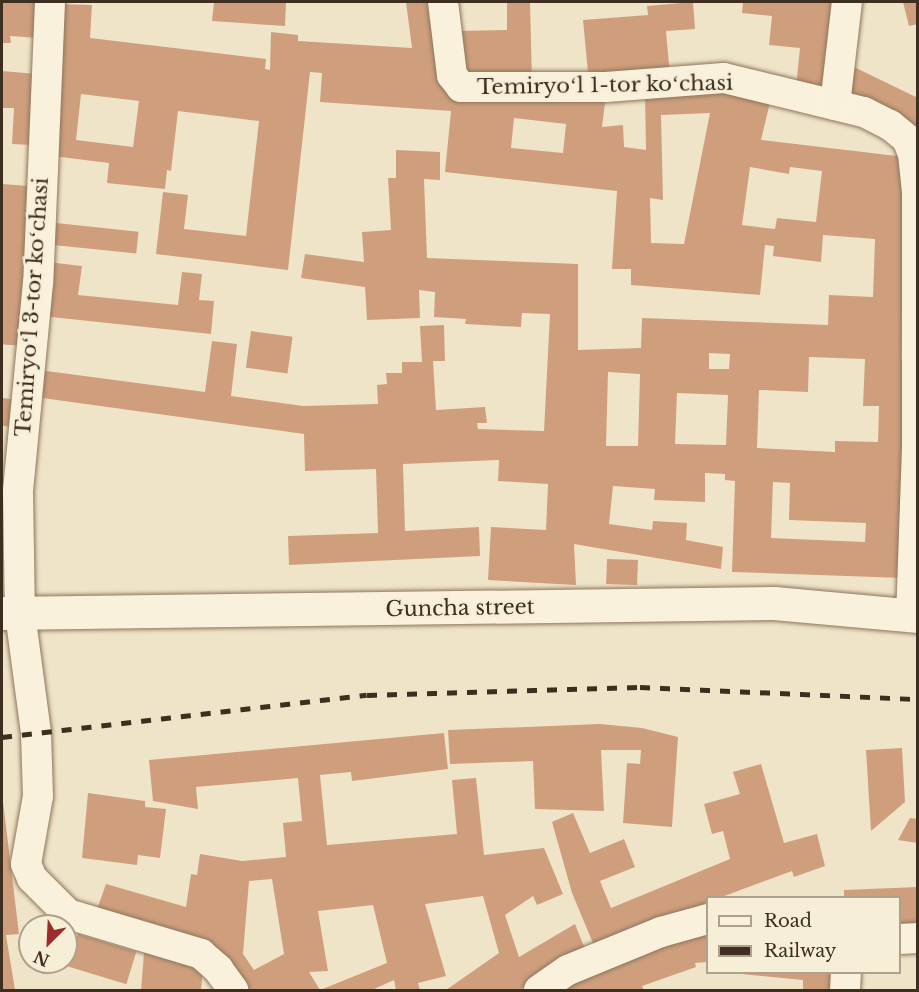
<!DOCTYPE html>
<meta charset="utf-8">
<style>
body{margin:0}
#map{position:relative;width:919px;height:992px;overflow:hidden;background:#f0e4c8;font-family:"Libre Baskerville",serif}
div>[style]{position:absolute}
.building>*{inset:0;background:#cf9f7d;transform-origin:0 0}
.roads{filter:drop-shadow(0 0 2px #8d765c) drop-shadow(0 0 2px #8d765c)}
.street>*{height:30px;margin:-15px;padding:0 15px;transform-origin:15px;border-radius:15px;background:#faf1dc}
.secondary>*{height:33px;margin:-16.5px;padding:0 16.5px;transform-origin:16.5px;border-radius:16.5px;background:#faf1dc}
.rail>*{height:4.5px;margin-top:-2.25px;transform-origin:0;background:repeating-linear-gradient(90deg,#3d2e20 0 10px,transparent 0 20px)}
span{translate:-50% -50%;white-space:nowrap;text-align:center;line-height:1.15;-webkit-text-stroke:5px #f7eed8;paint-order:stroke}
.street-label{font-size:21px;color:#3d2e20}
.frame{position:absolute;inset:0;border:3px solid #3d2e20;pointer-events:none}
.legend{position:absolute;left:706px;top:896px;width:195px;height:78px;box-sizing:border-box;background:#f7eed8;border:2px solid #ada18e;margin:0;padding:8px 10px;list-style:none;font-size:18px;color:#3d2e20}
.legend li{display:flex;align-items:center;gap:12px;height:30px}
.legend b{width:30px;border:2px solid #ada18e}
.north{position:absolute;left:18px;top:914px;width:60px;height:60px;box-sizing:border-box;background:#f7eed8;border:2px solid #ada18e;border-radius:50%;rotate:204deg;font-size:16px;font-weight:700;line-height:24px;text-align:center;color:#3d2e20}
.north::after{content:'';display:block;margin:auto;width:21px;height:27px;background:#9e2a2b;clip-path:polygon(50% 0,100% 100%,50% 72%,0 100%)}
</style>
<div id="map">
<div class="building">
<i style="clip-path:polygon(2px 2px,42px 2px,40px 38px,10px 36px,11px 43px,2px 43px)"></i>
<i style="clip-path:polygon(214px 2px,286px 2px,285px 26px,212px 21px)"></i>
<i style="clip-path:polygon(evenodd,406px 2px,434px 2px,442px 81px,606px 95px,602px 127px,623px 125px,624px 147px,646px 150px,645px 94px,709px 86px,772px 94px,761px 140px,905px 157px,901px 360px,914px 361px,903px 578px,732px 572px,735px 481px,725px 480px,725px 474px,705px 473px,705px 502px,654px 500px,655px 489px,613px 486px,609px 524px,652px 530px,653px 521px,687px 523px,686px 540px,723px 547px,721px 569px,574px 544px,576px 585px,488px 580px,491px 527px,546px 530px,548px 484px,498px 481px,499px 460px,403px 464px,405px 531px,479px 527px,480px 556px,289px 565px,288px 536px,378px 533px,376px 469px,305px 471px,304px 434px,35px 397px,39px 370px,205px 392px,212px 341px,237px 344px,231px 396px,303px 406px,378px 404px,377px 385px,387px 384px,386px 373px,402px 373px,402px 362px,422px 362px,420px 326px,444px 325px,445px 361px,433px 361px,436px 410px,485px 407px,487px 423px,477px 423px,478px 429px,544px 431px,550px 314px,522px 313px,521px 327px,465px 324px,466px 319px,434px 317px,435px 292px,419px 290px,420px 318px,367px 320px,365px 287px,301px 278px,305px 254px,364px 262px,362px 232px,391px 230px,388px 178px,396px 178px,396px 150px,440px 152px,440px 180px,424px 179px,427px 258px,578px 264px,578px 350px,641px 348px,642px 318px,828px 325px,829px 295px,873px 297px,875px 239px,823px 235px,821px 262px,773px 256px,774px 246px,765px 245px,760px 295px,631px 285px,631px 269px,612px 269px,617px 191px,445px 172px,451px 111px,320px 102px,322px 73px,310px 72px,288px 270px,156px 254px,163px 192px,188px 195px,184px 229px,246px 236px,259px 121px,178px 111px,171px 171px,167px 170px,165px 189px,107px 183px,109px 163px,53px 156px,56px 4px,92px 5px,90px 38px,266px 59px,265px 69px,270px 70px,271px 32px,298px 35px,298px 41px,412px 48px,406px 2px,81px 94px,139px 101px,133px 147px,76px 140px,81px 94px,406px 2px,710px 113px,684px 244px,651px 243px,650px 198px,663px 200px,661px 115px,710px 113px,406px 2px,514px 118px,566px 124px,563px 153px,511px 148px,514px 118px,406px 2px,750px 167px,789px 174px,790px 167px,822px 171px,816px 222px,777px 218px,775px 229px,742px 225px,750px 167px,406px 2px,709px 353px,730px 354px,729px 369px,709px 369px,709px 353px,406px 2px,809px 357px,865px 359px,863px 406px,879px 406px,878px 442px,835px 441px,835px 452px,757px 448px,759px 390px,808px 392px,809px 357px,406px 2px,608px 372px,640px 374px,638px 446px,606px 446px,608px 372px,406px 2px,677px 393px,728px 395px,726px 445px,675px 444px,677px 393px,406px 2px,773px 482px,790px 483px,789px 520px,866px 523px,865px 542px,771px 538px,773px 482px)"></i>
<i style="clip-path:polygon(507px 2px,530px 2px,532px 82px,461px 83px,456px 31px,507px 30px)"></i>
<i style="clip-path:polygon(693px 2px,695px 29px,666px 31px,670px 76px,589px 83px,583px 20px,648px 15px,647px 6px)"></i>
<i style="clip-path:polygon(743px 2px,842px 2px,828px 90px,796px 87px,800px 48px,769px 45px,772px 16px,742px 13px)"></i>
<i style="clip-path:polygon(903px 2px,918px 2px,918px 24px,909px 26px)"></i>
<i style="clip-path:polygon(854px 67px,918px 98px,917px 128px,842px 91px)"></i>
<i style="clip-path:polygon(2px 71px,37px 74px,32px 145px,12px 144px,14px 108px,2px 108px)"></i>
<i style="left:2px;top:184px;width:27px;height:160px;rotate:4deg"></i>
<i style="left:56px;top:223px;width:83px;height:22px;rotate:6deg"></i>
<i style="clip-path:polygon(48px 262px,82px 266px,78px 295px,178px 305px,182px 272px,202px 274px,199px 300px,214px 301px,211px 334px,42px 316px)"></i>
<i style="left:251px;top:331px;width:42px;height:37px;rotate:8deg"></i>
<i style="clip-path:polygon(2px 398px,19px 400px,17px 427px,2px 426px)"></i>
<i style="left:607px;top:559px;width:31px;height:25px;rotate:2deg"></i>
<i style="clip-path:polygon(600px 724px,642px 728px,678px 737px,672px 827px,623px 823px,627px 763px,640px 764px,641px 750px,601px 750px,604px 811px,535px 809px,533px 761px,450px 764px,448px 730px)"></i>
<i style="clip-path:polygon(evenodd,444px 733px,448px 769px,352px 781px,351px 772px,320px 775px,327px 845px,457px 834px,452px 780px,476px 778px,484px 855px,544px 848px,563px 894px,537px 905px,533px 896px,505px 915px,519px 957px,575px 924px,585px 949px,519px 990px,446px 990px,499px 953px,483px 896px,425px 904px,446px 976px,418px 983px,420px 990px,396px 990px,394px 980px,372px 990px,247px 990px,95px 915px,106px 884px,186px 907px,191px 874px,197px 875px,200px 854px,242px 861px,286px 857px,283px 823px,302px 821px,298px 778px,196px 787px,198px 809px,153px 801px,149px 760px,444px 733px,272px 879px,284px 954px,254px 970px,243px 954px,249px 881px,272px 879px,444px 733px,373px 905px,387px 963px,320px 990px,309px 972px,328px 971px,318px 911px,373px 905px)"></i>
<i style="clip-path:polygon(902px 748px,905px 802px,871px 831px,866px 750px)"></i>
<i style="clip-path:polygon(761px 764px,784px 843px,817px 834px,825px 866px,794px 877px,792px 871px,719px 898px,708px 898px,708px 902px,595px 948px,572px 893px,552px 822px,573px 813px,590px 853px,624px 839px,635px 867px,600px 881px,611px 908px,730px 859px,723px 831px,712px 834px,704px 804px,740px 794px,733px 772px)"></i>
<i style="clip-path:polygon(2px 793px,19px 934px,6px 935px,15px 990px,2px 990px)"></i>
<i style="clip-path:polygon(88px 793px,145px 801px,145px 807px,166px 809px,160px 858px,138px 855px,137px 865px,82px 858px)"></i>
<i style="clip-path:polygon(910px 818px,918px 819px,918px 843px,898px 840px)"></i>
<i style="clip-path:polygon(918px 887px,918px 927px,900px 927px,900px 898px,844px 898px,844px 890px)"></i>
<i style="clip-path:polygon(708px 933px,708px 962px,695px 963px,696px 967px,642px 986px,644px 990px,558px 990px,631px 957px)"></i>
<i style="left:78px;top:934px;width:61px;height:34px;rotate:17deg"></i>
<i style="clip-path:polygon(144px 953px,204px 958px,201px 990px,141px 990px)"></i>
<i style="clip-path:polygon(721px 972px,837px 972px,836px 990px,803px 990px,803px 980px)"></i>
</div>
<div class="roads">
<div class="street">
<i style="left:50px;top:2px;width:281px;rotate:92.4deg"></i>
<i style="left:38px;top:283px;width:209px;rotate:95.5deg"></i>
<i style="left:18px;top:491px;width:122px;rotate:89.1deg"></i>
<i style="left:20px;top:613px;width:121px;rotate:82.4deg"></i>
<i style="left:36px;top:733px;width:63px;rotate:88.2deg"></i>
<i style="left:38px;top:796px;width:69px;rotate:100deg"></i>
<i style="left:26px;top:864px;width:15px;rotate:67deg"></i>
<i style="left:32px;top:878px;width:51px;rotate:45deg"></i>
<i style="left:68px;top:914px;width:139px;rotate:16.7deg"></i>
<i style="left:201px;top:954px;width:23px;rotate:41deg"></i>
<i style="left:218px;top:969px;width:26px;rotate:54deg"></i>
<i style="left:443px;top:2px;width:74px;rotate:83deg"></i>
<i style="left:452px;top:75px;width:15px;rotate:53deg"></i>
<i style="left:461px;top:87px;width:145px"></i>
<i style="left:606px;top:87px;width:118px;rotate:-4.4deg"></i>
<i style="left:724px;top:78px;width:144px;rotate:13.7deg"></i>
<i style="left:864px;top:112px;width:29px;rotate:27deg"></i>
<i style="left:890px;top:125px;width:22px;rotate:39deg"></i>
<i style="left:907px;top:139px;width:16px;rotate:68deg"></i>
<i style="left:913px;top:154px;width:37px;rotate:84deg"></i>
<i style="left:917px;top:191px;width:256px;rotate:90deg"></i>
<i style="left:917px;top:447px;width:168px;rotate:92deg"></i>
<i style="left:835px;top:105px;width:104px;rotate:-83.4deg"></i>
<i style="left:900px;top:939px;width:18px;rotate:-3deg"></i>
<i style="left:539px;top:990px;width:35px;rotate:-35deg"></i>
<i style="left:568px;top:970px;width:100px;rotate:-22.2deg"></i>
<i style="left:661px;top:932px;width:49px;rotate:-15.5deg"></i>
<i style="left:845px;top:990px;width:18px;rotate:-87deg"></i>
</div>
<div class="secondary">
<i style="left:2px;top:613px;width:772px;rotate:-0.74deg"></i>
<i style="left:774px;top:603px;width:145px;rotate:5.2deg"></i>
</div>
</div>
<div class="rail">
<i style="left:2px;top:737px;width:367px;rotate:-6.6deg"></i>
<i style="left:367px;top:695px;width:273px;rotate:-1.7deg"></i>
<i style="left:640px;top:687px;width:278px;rotate:2.5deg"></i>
</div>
<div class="street-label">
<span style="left:605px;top:85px;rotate:-1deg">Temiryoʻl 1-tor koʻchasi</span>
<span style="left:32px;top:307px;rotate:-86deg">Temiryoʻl 3-tor koʻchasi</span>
<span style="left:460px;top:608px;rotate:-1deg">Guncha street</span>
</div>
<div class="frame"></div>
<ul class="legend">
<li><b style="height:8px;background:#faf1dc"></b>Road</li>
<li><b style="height:8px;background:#3d2e20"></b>Railway</li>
</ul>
<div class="north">N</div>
</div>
